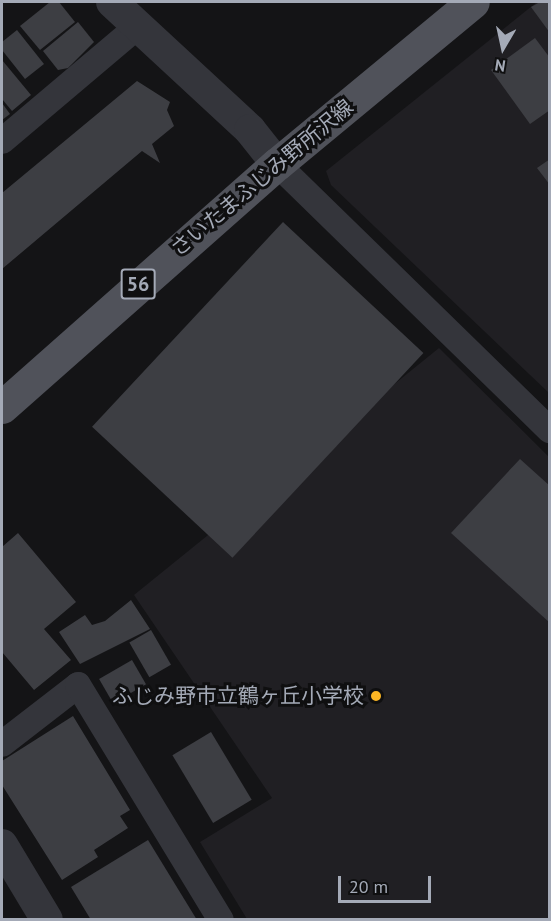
<!DOCTYPE html>
<meta charset="utf-8">
<style>
body{margin:0}
#map{position:relative;width:551px;height:921px;overflow:hidden;background:#141416;font-family:"PT Sans","Noto Sans JP",sans-serif}
div>[style]{position:absolute}
.built>*{inset:0;background:#201f23}
.building>*{inset:0;background:#3d3e43;transform-origin:0 0}
.minor>*{height:26px;margin:-13px;padding:0 13px;transform-origin:13px;border-radius:13px;background:#34353b}
.tertiary>*{height:32px;margin:-16px;padding:0 16px;transform-origin:16px;border-radius:16px;background:#34353b}
.primary>*{height:33px;margin:-16.5px;padding:0 16.5px;transform-origin:16.5px;border-radius:16.5px;background:#50525a}
.dots>*{width:16px;height:16px;translate:-50% -50%;box-sizing:border-box;border:3px solid #0f0f10;border-radius:50%}
span{translate:-50% -50%;white-space:nowrap;text-align:center;line-height:1.15;-webkit-text-stroke:6px #0f0f10;paint-order:stroke}
.shield-label span{padding:2px 4px;background:#0f0f10;border:2px solid;border-radius:4px;-webkit-text-stroke-width:0}
.shield-label{font-size:20px;color:#a4aab7;font-weight:700}
.street-label{font-size:21px;color:#a4aab7}
.poi-label{font-size:21px;color:#a4aab7}
.right{translate:-100% -50%;text-align:right}
.frame{position:absolute;inset:0;border:3px solid #a4aab7;pointer-events:none}
.north{position:absolute;left:473px;top:18px;width:60px;height:60px;-webkit-text-stroke:4px #0f0f10;paint-order:stroke;rotate:189deg;font-size:16px;font-weight:700;line-height:24px;text-align:center;color:#a4aab7}
.north::after{content:'';display:block;margin:auto;width:21px;height:27px;background:#a4aab7;clip-path:polygon(50% 0,100% 100%,50% 72%,0 100%)}
.scale{position:absolute;left:338px;top:876px;width:93px;height:27px;box-sizing:border-box;border:3px solid #a4aab7;border-top:0;padding-left:8px;font-size:18px;line-height:21px;white-space:nowrap;color:#a4aab7;-webkit-text-stroke:4px #0f0f10;paint-order:stroke}
</style>
<div id="map">
<div class="built">
<i style="clip-path:polygon(537px 2px,549px 2px,549px 393px,331px 185px,326px 171px)"></i>
<i style="clip-path:polygon(439px 348px,549px 457px,549px 919px,247px 919px,200px 842px,272px 798px,134px 595px)"></i>
</div>
<div class="building">
<i style="clip-path:polygon(50px 2px,59px 2px,75px 22px,40px 50px,20px 26px)"></i>
<i style="clip-path:polygon(540px 2px,550px 2px,550px 33px,531px 7px)"></i>
<i style="clip-path:polygon(78px 22px,94px 42px,68px 68px,58px 70px,43px 51px)"></i>
<i style="clip-path:polygon(17px 30px,44px 64px,25px 79px,2px 50px,2px 42px)"></i>
<i style="clip-path:polygon(535px 38px,550px 58px,550px 110px,530px 124px,491px 70px)"></i>
<i style="clip-path:polygon(2px 60px,31px 95px,12px 111px,2px 99px)"></i>
<i style="clip-path:polygon(137px 81px,170px 102px,167px 110px,174px 126px,152px 144px,160px 163px,142px 151px,2px 269px,2px 193px)"></i>
<i style="clip-path:polygon(2px 103px,10px 114px,2px 120px)"></i>
<i style="clip-path:polygon(550px 159px,550px 185px,537px 168px)"></i>
<i style="left:283px;top:222px;width:192px;height:280px;rotate:43deg"></i>
<i style="clip-path:polygon(520px 459px,550px 486px,550px 623px,451px 533px)"></i>
<i style="clip-path:polygon(18px 533px,76px 602px,44px 629px,71px 660px,34px 690px,2px 652px,2px 547px)"></i>
<i style="clip-path:polygon(131px 600px,150px 629px,80px 664px,59px 632px,85px 615px,92px 625px,105px 621px)"></i>
<i style="left:151px;top:630px;width:40px;height:25px;rotate:60deg"></i>
<i style="left:132px;top:660px;width:28px;height:38px;rotate:60deg"></i>
<i style="clip-path:polygon(73px 716px,130px 810px,120px 816px,128px 828px,94px 850px,98px 857px,62px 880px,2px 785px,2px 761px)"></i>
<i style="left:211px;top:732px;width:79px;height:45px;rotate:59deg"></i>
<i style="clip-path:polygon(148px 840px,197px 920px,91px 920px,71px 887px)"></i>
</div>
<div class="minor">
<i style="left:2px;top:141px;width:178px;rotate:-40.2deg"></i>
<i style="left:277px;top:164px;width:381px;rotate:44.3deg"></i>
<i style="left:2px;top:744px;width:96px;rotate:-37.8deg"></i>
<i style="left:78px;top:685px;width:275px;rotate:58.7deg"></i>
</div>
<div class="tertiary">
<i style="left:112px;top:2px;width:188px;rotate:42.8deg"></i>
<i style="left:250px;top:130px;width:43px;rotate:51.5deg"></i>
<i style="left:2px;top:845px;width:87px;rotate:59deg"></i>
</div>
<div class="primary">
<i style="left:2px;top:407px;width:367px;rotate:-41.5deg"></i>
<i style="left:277px;top:164px;width:254px;rotate:-39.6deg"></i>
</div>
<div class="dots">
<i style="left:376px;top:696px;background:#fdb624"></i>
</div>
<div class="shield-label">
<span style="left:138px;top:284px">56</span>
</div>
<div class="street-label">
<span style="left:262px;top:178px;rotate:-40deg">さいたまふじみ野所沢線</span>
</div>
<div class="poi-label">
<span class="right" style="left:364px;top:696px">ふじみ野市立鶴ヶ丘小学校</span>
</div>
<div class="frame"></div>
<div class="north">N</div>
<div class="scale">20 m</div>
</div>
